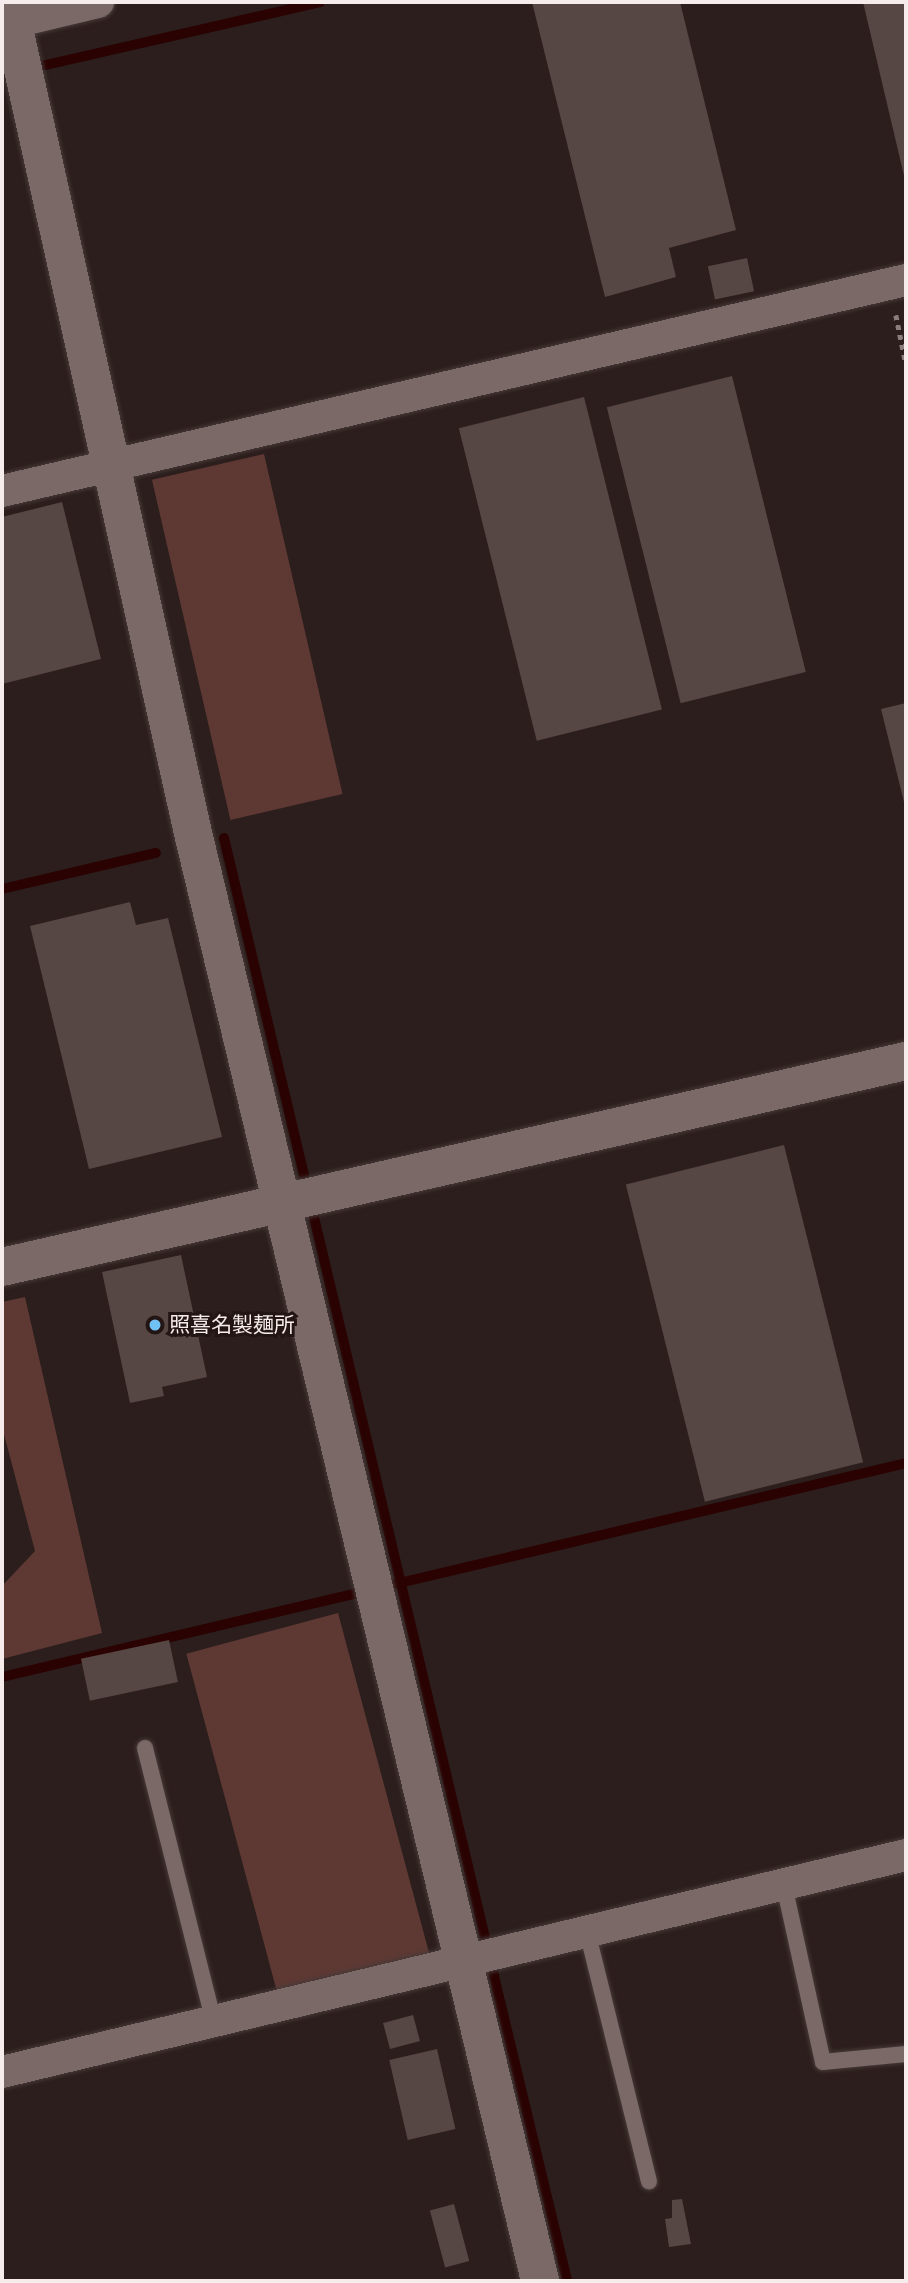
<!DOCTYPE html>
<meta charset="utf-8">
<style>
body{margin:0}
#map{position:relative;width:908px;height:2283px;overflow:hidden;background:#2c1e1c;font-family:Figtree,"Noto Sans JP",sans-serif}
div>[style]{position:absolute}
.green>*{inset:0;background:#5e3934;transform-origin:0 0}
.stream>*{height:10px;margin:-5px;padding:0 5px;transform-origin:5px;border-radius:5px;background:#2a0202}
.building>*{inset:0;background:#564644;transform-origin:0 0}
.path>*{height:4.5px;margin-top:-2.25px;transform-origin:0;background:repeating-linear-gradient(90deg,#8a7e7d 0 5px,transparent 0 10px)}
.roads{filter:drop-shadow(0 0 2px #463a39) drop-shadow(0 0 2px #463a39)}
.lane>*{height:16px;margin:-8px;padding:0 8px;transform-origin:8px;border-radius:8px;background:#7a6967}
.street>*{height:32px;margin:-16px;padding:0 16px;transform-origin:16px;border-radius:16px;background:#7a6967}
.secondary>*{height:38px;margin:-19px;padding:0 19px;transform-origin:19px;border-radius:19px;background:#7a6967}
.dots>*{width:19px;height:19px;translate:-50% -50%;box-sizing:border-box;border:4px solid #221513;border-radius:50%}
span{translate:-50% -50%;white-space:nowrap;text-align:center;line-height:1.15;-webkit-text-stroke:6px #221513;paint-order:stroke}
.poi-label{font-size:21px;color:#f6eceb}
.left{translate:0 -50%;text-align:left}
.frame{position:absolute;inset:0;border:4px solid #f6eceb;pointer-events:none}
</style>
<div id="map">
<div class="green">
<i style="left:264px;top:454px;width:349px;height:115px;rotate:77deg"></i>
<i style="clip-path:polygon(25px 1297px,102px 1633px,2px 1659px,2px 1586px,35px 1551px,2px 1427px,2px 1302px)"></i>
<i style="left:338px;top:1613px;width:354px;height:157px;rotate:75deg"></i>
</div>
<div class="stream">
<i style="left:2px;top:75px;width:326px;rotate:-12.9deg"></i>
<i style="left:224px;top:838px;width:1131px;rotate:76.65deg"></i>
<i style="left:2px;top:889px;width:158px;rotate:-13.2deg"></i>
<i style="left:395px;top:1584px;width:525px;rotate:-13.32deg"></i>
<i style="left:2px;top:1677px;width:377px;rotate:-13.3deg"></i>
<i style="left:493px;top:1972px;width:318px;rotate:76.5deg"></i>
</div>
<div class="building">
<i style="clip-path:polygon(532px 2px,680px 2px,736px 230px,669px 248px,676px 277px,605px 297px)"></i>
<i style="clip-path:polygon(863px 2px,906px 2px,906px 180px,905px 180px)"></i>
<i style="left:747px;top:258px;width:34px;height:40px;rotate:78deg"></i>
<i style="left:732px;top:376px;width:305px;height:129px;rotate:76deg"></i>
<i style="left:584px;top:397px;width:322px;height:129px;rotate:76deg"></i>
<i style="clip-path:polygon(62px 502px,101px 659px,2px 684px,2px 517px)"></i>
<i style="clip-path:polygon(906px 703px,906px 806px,905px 806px,881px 709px)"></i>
<i style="clip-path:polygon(130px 902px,136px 925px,168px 918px,222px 1137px,89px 1169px,30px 926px)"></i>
<i style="left:784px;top:1145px;width:327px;height:163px;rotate:76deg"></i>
<i style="clip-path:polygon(181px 1255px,207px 1377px,162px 1387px,164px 1396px,130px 1403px,102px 1272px)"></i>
<i style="left:169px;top:1640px;width:43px;height:90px;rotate:78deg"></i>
<i style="left:413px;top:2015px;width:27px;height:31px;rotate:75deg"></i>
<i style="left:437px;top:2049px;width:82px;height:49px;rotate:77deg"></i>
<i style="clip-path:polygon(682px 2199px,691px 2244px,669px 2247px,665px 2219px,672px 2218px,672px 2200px)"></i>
<i style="left:454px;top:2204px;width:59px;height:25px;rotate:75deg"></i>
</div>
<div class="path">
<i style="left:896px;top:315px;width:50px;rotate:78.5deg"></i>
</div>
<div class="roads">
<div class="lane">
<i style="left:145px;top:1748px;width:283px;rotate:75.9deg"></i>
<i style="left:784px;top:1885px;width:181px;rotate:77.6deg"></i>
<i style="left:823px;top:2062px;width:83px;rotate:-5.5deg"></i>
<i style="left:587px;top:1931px;width:258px;rotate:76.1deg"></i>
</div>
<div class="street">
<i style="left:2px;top:25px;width:99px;rotate:-13.5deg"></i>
<i style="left:2px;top:491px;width:928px;rotate:-13.14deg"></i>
<i style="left:2px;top:2072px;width:930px;rotate:-13.5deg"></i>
</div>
<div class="secondary">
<i style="left:8px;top:2px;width:851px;rotate:77.45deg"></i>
<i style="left:193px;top:833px;width:1489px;rotate:76.52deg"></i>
<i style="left:2px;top:1267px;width:927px;rotate:-12.84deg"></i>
</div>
</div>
<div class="dots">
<i style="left:155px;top:1325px;background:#70c2f4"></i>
</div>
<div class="poi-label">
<span class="left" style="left:169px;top:1325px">照喜名製麺所</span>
</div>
<div class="frame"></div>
</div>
